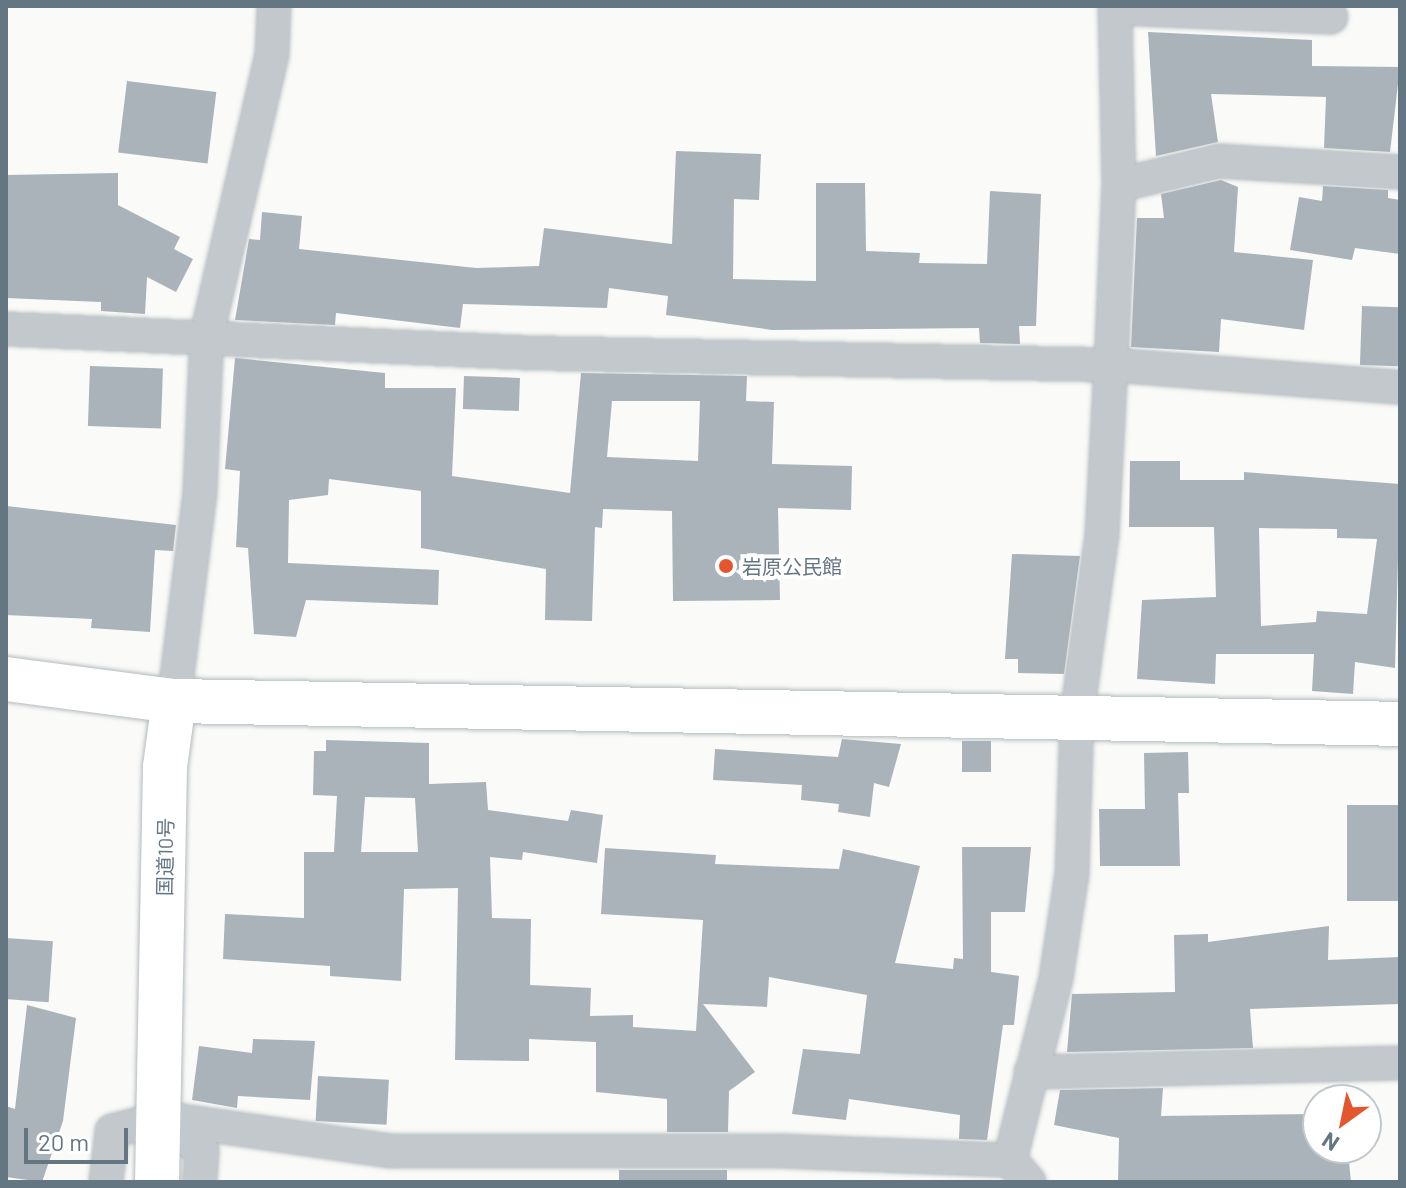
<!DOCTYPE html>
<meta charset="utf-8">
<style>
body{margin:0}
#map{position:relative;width:1406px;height:1188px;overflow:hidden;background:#fafaf8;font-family:Barlow,"Noto Sans JP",sans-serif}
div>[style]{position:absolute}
.building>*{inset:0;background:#aab3b9;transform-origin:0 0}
.roads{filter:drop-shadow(0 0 2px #b3babf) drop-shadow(0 0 2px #b3babf)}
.street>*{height:32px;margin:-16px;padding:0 16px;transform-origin:16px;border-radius:16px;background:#c3c8cc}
.secondary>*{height:44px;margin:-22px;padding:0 22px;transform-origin:22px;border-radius:22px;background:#fff}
.highway>*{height:44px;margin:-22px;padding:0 22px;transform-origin:22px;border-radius:22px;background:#fff}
.dots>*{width:22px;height:22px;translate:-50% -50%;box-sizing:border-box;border:4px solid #fff;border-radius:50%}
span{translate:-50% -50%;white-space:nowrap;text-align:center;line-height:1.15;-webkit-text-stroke:8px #fff;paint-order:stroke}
.poi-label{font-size:20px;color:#657683}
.left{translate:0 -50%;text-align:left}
.street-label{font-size:20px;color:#657683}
.frame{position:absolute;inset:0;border:8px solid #657683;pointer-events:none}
.north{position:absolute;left:1302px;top:1084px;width:80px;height:80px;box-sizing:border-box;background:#fff;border:2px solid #c1c8cd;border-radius:50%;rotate:213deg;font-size:22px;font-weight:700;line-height:32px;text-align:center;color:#657683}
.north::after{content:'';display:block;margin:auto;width:28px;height:36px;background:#e4572e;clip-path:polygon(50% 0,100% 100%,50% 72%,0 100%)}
.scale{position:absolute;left:24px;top:1128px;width:104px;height:36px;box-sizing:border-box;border:4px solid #657683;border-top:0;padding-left:10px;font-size:24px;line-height:28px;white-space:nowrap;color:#657683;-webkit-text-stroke:6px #fff;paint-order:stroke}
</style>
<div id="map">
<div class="building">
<i style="clip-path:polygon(1148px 32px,1312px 40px,1312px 66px,1400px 67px,1390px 152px,1324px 148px,1326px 97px,1211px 94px,1218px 142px,1156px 156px)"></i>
<i style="left:127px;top:81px;width:90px;height:72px;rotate:7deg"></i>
<i style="clip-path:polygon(676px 151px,761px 154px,759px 200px,734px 199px,733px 279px,816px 281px,816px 183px,865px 183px,866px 251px,920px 253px,919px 263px,987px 264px,990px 191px,1041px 194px,1036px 326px,1019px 326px,1020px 344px,980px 343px,979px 328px,772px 330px,666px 315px,668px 296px,609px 288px,607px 308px,463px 304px,460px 328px,336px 313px,335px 325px,235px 320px,249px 239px,260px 240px,262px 212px,302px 216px,299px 249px,476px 268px,539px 266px,544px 228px,672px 244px)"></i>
<i style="clip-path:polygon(118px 173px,118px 205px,180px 237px,174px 249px,193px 259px,176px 292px,147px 277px,145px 314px,101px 311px,101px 302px,6px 298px,6px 175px)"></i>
<i style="clip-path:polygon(1221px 180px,1238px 187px,1234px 252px,1313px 260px,1304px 330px,1221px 319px,1219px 352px,1131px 347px,1137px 218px,1164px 218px,1161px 194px)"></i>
<i style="clip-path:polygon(1323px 186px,1388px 190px,1388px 198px,1400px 200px,1400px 254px,1355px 248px,1352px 260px,1290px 250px,1299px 197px,1322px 201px)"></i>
<i style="left:1362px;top:306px;width:38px;height:59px;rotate:2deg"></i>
<i style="clip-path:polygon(evenodd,235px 358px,385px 373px,385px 388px,456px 388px,452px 476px,570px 493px,581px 373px,747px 376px,746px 401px,774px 402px,772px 464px,852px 466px,851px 510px,778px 508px,780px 600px,673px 601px,672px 511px,603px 509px,602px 528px,595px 527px,592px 621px,545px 620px,546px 569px,421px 548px,421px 491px,329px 479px,328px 495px,289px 500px,288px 563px,439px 570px,438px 605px,306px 600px,296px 637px,254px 634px,248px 548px,236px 547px,240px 471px,225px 469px,235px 358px,612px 401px,700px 401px,698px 461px,607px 457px,612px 401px)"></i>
<i style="left:90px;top:366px;width:73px;height:60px;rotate:2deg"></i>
<i style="left:464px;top:376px;width:56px;height:33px;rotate:2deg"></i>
<i style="clip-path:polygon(evenodd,1130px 461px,1180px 461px,1180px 480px,1244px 480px,1244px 472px,1400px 484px,1395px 668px,1355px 662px,1353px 694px,1312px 691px,1314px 654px,1216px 654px,1215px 684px,1137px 679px,1142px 600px,1216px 597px,1214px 527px,1129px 527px,1130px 461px,1259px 528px,1337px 529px,1337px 538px,1377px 539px,1367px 614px,1317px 611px,1316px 622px,1261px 626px,1259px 528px)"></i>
<i style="clip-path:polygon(6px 506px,176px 525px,173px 551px,155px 550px,150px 632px,91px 628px,92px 619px,6px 615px)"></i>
<i style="clip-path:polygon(1012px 554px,1080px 556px,1064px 674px,1018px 673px,1018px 659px,1005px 659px)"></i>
<i style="clip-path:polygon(842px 739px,901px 744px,889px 787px,874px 783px,870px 817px,838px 812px,839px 804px,801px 800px,802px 785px,713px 780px,715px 749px,838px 757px)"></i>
<i style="clip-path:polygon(evenodd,326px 740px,429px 743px,429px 784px,486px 782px,488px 810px,568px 821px,571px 810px,603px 815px,597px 863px,523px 852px,522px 860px,490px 857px,492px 918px,531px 919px,530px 985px,591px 988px,590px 1016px,633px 1015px,633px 1027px,696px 1031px,703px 920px,601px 914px,605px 848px,716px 855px,715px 864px,839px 869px,843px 849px,920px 866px,895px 963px,953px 969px,954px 958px,963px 959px,962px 847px,1031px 847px,1025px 912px,991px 912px,991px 972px,1019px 976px,1014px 1025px,1003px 1025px,987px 1140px,959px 1139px,960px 1115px,849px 1099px,846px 1120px,792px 1114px,803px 1049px,860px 1054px,867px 995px,769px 977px,767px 1007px,703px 1004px,755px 1072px,729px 1091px,728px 1132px,667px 1132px,667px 1099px,596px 1092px,596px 1042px,529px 1039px,529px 1061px,455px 1060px,458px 888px,404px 889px,401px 981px,330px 976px,330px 966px,223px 959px,225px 914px,304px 918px,304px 852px,334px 852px,337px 796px,313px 795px,314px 751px,326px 751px,326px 740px,365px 797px,415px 798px,418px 852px,361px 852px,365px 797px)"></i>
<i style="left:962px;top:741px;width:29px;height:31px"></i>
<i style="clip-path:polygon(1188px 752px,1189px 793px,1178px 793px,1180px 866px,1100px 866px,1099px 809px,1145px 809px,1144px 753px)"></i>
<i style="left:1400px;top:805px;width:96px;height:53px;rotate:90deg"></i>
<i style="clip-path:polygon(1329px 926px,1328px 960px,1400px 957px,1400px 1004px,1250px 1009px,1253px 1048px,1067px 1052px,1072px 994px,1175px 992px,1174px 935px,1208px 934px,1208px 942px)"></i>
<i style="left:6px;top:938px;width:47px;height:61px;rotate:4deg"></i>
<i style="clip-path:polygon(27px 1005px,76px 1018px,63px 1121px,42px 1182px,6px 1177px,6px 1106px,15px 1109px)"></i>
<i style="clip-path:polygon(253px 1039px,315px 1041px,310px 1100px,238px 1096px,237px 1108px,192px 1100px,199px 1046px,252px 1053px)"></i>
<i style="left:318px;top:1076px;width:71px;height:45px;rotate:3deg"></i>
<i style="clip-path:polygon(1163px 1088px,1161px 1116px,1318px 1114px,1318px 1155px,1348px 1152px,1351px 1182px,1118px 1182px,1119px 1138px,1054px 1125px,1060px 1090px)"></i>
<i style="left:619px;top:1170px;width:108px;height:12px"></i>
</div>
<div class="roads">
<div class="street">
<i style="left:1115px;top:8px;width:216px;rotate:2.4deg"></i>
<i style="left:1119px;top:185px;width:103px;rotate:-13.5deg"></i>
<i style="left:1219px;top:161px;width:181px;rotate:3.5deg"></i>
<i style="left:6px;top:329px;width:527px;rotate:2.61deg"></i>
<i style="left:532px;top:353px;width:579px;rotate:1.19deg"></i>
<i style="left:1111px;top:365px;width:290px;rotate:4.4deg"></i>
<i style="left:174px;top:701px;width:211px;rotate:-82.9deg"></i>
<i style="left:200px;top:492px;width:158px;rotate:-87.5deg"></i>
<i style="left:207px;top:334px;width:287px;rotate:-76.9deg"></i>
<i style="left:272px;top:54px;width:48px;rotate:-87.6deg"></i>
<i style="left:1031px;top:1072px;width:369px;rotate:-1.4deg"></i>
<i style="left:162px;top:1118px;width:230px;rotate:8.2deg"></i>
<i style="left:390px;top:1151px;width:391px"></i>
<i style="left:781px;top:1151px;width:229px;rotate:2.3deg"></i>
<i style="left:1010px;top:1160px;width:29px;rotate:49deg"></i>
<i style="left:1010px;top:1160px;width:188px;rotate:-75.8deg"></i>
<i style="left:1056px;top:978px;width:105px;rotate:-81.3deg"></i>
<i style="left:1072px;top:874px;width:159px;rotate:-88.2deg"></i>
<i style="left:1077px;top:715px;width:182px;rotate:-82.1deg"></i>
<i style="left:1102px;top:535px;width:170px;rotate:-87deg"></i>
<i style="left:1111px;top:365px;width:180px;rotate:-87.5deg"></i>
<i style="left:1119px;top:185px;width:179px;rotate:-91.3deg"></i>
<i style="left:106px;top:1182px;width:51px;rotate:-83.3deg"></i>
<i style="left:112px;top:1131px;width:52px;rotate:-14.6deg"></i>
<i style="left:162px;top:1118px;width:52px;rotate:39.5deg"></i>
<i style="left:202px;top:1151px;width:31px;rotate:94deg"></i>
</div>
<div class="secondary">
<i style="left:174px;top:701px;width:1226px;rotate:1.07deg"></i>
</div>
<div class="highway">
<i style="left:6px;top:679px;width:169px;rotate:7.5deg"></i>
<i style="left:174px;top:701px;width:67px;rotate:97.8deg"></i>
<i style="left:165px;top:767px;width:415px;rotate:91.1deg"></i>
</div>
</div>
<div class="dots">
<i style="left:726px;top:566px;background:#e4572e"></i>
</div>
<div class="poi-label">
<span class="left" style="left:742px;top:566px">岩原公民館</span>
</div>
<div class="street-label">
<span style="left:165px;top:857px;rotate:-89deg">国道10号</span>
</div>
<div class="frame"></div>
<div class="north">N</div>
<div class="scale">20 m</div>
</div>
